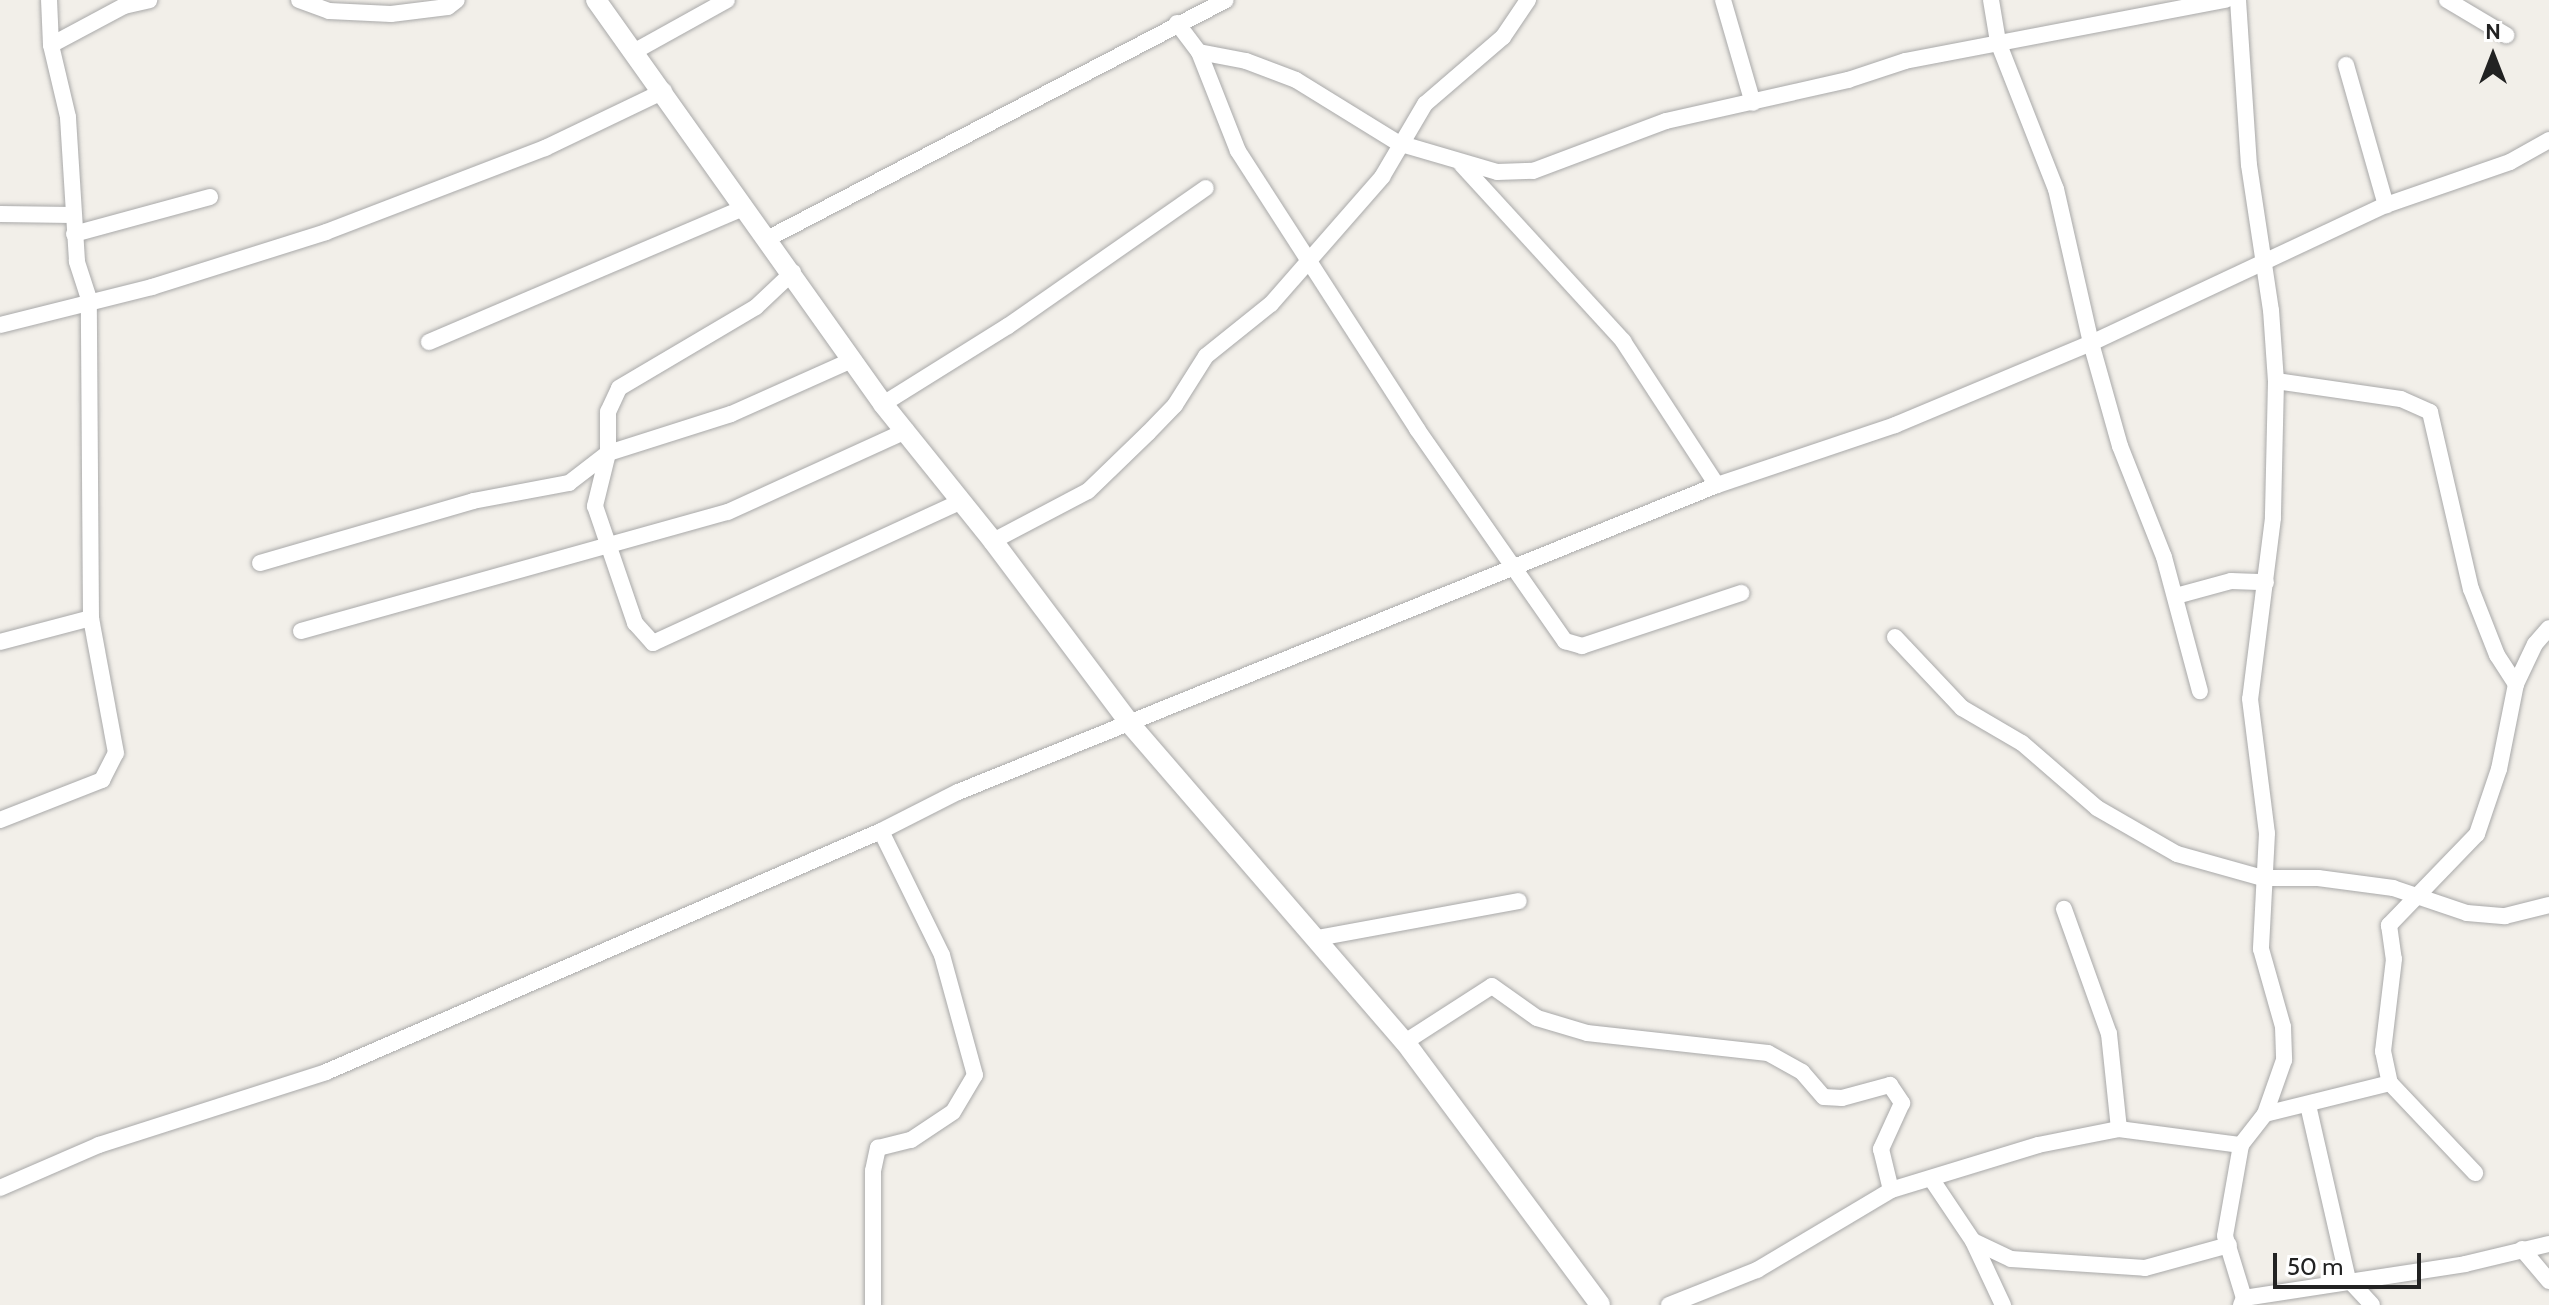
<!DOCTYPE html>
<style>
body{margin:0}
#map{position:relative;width:2549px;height:1305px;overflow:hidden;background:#f2efe9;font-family:Cabin,sans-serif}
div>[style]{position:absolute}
.roads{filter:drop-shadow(0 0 2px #a9a9a9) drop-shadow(0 0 2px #a9a9a9)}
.minor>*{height:16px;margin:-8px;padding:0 8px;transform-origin:8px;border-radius:8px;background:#fff}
.tertiary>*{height:20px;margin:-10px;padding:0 10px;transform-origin:10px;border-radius:10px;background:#fff}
span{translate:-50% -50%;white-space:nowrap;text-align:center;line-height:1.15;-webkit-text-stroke:6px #fff;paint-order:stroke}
.north{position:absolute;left:2453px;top:16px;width:80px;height:80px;-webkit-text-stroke:6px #fff;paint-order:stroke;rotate:0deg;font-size:22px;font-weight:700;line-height:32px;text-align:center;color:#222}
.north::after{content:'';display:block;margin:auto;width:28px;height:36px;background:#222;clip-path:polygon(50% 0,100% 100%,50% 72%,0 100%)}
.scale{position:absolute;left:2273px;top:1253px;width:148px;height:36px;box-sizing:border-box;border:4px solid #222;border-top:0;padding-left:10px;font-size:24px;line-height:28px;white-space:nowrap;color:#222;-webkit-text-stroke:6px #fff;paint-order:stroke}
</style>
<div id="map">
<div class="roads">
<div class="minor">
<i style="left:299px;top:0;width:32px;rotate:20deg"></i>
<i style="left:329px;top:11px;width:62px;rotate:2.8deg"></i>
<i style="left:391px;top:14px;width:57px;rotate:-7deg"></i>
<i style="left:448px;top:7px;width:11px;rotate:-38deg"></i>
<i style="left:1723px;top:0;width:107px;rotate:73.8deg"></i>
<i style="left:1991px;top:0;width:43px;rotate:80.5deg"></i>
<i style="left:1998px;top:42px;width:158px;rotate:68.5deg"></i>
<i style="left:2056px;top:189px;width:158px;rotate:77.2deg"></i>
<i style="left:2091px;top:343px;width:107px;rotate:74.3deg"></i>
<i style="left:2120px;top:446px;width:119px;rotate:68.4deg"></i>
<i style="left:2164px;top:557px;width:139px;rotate:75deg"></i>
<i style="left:2238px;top:0;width:165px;rotate:86.2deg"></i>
<i style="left:2249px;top:165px;width:147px;rotate:81.4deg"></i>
<i style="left:2271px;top:310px;width:71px;rotate:86deg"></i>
<i style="left:2276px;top:381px;width:137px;rotate:91.3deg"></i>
<i style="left:2273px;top:518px;width:182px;rotate:97.2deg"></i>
<i style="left:2250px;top:699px;width:135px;rotate:82.8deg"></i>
<i style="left:2267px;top:833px;width:116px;rotate:93deg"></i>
<i style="left:2261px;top:949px;width:81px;rotate:74.2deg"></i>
<i style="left:2283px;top:1027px;width:33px;rotate:88deg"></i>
<i style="left:2284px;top:1060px;width:57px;rotate:109.4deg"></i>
<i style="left:2265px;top:1114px;width:39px;rotate:128deg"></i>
<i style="left:2241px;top:1145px;width:92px;rotate:100deg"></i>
<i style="left:2225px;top:1236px;width:65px;rotate:73deg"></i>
<i style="left:2244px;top:1298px;width:8px;rotate:113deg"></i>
<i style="left:2447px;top:0;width:69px;rotate:30.7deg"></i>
<i style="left:1177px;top:23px;width:36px;rotate:53deg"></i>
<i style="left:1199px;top:52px;width:48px;rotate:10.8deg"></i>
<i style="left:1246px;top:61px;width:53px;rotate:20.8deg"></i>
<i style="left:1296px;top:80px;width:120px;rotate:31.7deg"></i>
<i style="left:1398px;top:143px;width:103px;rotate:16.3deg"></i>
<i style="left:1497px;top:172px;width:36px;rotate:-2deg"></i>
<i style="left:1533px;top:171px;width:142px;rotate:-20.6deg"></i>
<i style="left:1666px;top:121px;width:187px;rotate:-12.7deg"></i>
<i style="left:1848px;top:80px;width:60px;rotate:-18.4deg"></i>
<i style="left:1905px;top:61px;width:327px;rotate:-10.8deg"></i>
<i style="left:51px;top:45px;width:83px;rotate:-28.1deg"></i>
<i style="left:124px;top:6px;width:26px;rotate:-13deg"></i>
<i style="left:635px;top:51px;width:105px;rotate:-29deg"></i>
<i style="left:1199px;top:52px;width:106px;rotate:68.5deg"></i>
<i style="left:1238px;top:151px;width:331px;rotate:57.2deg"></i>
<i style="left:1417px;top:429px;width:259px;rotate:55.1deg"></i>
<i style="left:1565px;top:641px;width:18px;rotate:16deg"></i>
<i style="left:1582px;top:646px;width:168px;rotate:-18.4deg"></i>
<i style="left:2346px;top:65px;width:146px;rotate:74.1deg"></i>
<i style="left:1462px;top:165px;width:239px;rotate:47.5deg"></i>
<i style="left:1623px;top:341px;width:172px;rotate:56.9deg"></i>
<i style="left:0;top:214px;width:72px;rotate:0.8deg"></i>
<i style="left:74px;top:234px;width:141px;rotate:-15.2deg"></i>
<i style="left:767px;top:239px;width:517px;rotate:-27.51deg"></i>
<i style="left:0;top:325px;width:157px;rotate:-14deg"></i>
<i style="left:152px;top:287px;width:182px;rotate:-17.5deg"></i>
<i style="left:326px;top:232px;width:235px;rotate:-21deg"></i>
<i style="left:545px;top:148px;width:132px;rotate:-25.6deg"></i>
<i style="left:429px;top:342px;width:341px;rotate:-23.1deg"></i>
<i style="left:852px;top:360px;width:133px;rotate:155.9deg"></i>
<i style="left:731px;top:414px;width:129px;rotate:162.4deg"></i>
<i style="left:608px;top:453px;width:55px;rotate:103.8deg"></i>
<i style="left:595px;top:506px;width:124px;rotate:71.1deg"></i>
<i style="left:635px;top:623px;width:27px;rotate:48deg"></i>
<i style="left:653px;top:643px;width:337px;rotate:-24.7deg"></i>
<i style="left:2276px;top:381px;width:126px;rotate:8.2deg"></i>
<i style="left:2401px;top:399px;width:32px;rotate:24deg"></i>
<i style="left:2430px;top:412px;width:182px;rotate:77deg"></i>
<i style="left:2471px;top:589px;width:71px;rotate:68.5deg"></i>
<i style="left:2497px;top:655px;width:35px;rotate:57deg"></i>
<i style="left:2516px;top:684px;width:87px;rotate:101.3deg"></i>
<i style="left:2499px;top:769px;width:69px;rotate:108.7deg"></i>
<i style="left:2477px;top:834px;width:127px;rotate:134deg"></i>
<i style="left:2389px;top:925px;width:34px;rotate:82deg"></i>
<i style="left:2394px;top:959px;width:93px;rotate:96.8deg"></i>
<i style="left:2383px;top:1051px;width:33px;rotate:78deg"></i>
<i style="left:2390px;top:1083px;width:124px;rotate:46.6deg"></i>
<i style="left:883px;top:404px;width:147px;rotate:-32deg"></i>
<i style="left:1008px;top:326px;width:241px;rotate:-34.9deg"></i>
<i style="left:993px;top:541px;width:107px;rotate:-27.8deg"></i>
<i style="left:1088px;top:491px;width:83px;rotate:-44deg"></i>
<i style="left:1148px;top:433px;width:39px;rotate:-46deg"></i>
<i style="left:1175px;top:405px;width:58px;rotate:-57.7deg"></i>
<i style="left:1206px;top:356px;width:83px;rotate:-38.7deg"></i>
<i style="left:1271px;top:304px;width:169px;rotate:-48.8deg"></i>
<i style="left:1382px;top:177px;width:85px;rotate:-59.5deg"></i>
<i style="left:1425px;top:104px;width:103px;rotate:-40.7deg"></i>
<i style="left:1503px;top:37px;width:45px;rotate:-56deg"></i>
<i style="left:260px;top:563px;width:222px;rotate:-16.2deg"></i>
<i style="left:473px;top:501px;width:98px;rotate:-10.6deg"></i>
<i style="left:569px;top:483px;width:49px;rotate:-37.6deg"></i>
<i style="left:608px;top:453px;width:41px;rotate:-90deg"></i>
<i style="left:608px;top:412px;width:26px;rotate:-65deg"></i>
<i style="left:619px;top:388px;width:159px;rotate:-30.6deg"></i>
<i style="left:756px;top:307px;width:51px;rotate:-43.4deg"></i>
<i style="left:2176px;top:596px;width:57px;rotate:-15.3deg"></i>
<i style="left:2231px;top:581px;width:35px;rotate:2deg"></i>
<i style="left:301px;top:631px;width:443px;rotate:-15.6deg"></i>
<i style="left:728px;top:512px;width:196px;rotate:-24.5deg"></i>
<i style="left:1895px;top:637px;width:98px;rotate:46.7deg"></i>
<i style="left:1962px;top:708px;width:69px;rotate:30.3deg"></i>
<i style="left:2022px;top:743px;width:99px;rotate:40.9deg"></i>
<i style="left:2097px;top:808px;width:92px;rotate:29.9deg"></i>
<i style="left:2177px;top:854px;width:89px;rotate:15.6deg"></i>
<i style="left:2263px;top:878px;width:55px"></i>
<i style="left:2318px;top:878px;width:76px;rotate:7.6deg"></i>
<i style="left:2393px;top:888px;width:78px;rotate:18.7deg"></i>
<i style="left:2467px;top:913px;width:38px;rotate:5deg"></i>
<i style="left:2505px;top:916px;width:45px;rotate:-14deg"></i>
<i style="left:0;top:642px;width:94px;rotate:-14.8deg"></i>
<i style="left:91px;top:618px;width:319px;rotate:-90.4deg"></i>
<i style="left:89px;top:299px;width:40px;rotate:-108deg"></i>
<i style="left:77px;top:261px;width:144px;rotate:-93.6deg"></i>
<i style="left:68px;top:117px;width:74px;rotate:-103.3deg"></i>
<i style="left:51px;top:45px;width:45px;rotate:-92.5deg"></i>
<i style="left:2516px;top:684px;width:44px;rotate:-64.6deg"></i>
<i style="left:2535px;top:644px;width:21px;rotate:-49deg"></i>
<i style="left:0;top:820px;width:110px;rotate:-21.4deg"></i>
<i style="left:102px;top:780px;width:30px;rotate:-63deg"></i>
<i style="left:116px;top:753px;width:137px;rotate:-100.5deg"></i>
<i style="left:1318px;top:938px;width:204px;rotate:-10.4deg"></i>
<i style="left:1405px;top:1042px;width:103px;rotate:-32.8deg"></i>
<i style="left:1492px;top:986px;width:55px;rotate:35.4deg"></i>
<i style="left:1537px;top:1018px;width:52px;rotate:16.7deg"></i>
<i style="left:1587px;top:1033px;width:182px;rotate:6.3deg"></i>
<i style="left:1768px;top:1053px;width:39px;rotate:29deg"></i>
<i style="left:1802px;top:1072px;width:33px;rotate:49deg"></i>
<i style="left:1824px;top:1097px;width:18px;rotate:3deg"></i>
<i style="left:1842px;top:1098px;width:50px;rotate:-15.2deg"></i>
<i style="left:1890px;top:1085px;width:22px;rotate:56deg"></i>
<i style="left:1902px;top:1103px;width:51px;rotate:114.5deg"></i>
<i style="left:1881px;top:1149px;width:42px;rotate:76.3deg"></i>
<i style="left:2308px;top:1105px;width:179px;rotate:77.1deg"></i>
<i style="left:2348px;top:1279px;width:35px;rotate:47deg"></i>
<i style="left:2265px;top:1114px;width:129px;rotate:-13.9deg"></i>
<i style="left:2119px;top:1129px;width:123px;rotate:7.5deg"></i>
<i style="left:1932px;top:1180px;width:73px;rotate:56.1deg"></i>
<i style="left:1973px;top:1241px;width:71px;rotate:64.9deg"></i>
<i style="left:0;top:1188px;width:108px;rotate:-23.5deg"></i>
<i style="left:99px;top:1145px;width:238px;rotate:-17.8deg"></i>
<i style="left:326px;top:1072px;width:605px;rotate:-23.47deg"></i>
<i style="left:881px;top:831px;width:86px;rotate:-26.9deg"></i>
<i style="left:958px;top:792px;width:819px;rotate:-22.02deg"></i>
<i style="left:1717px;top:485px;width:188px;rotate:-18.6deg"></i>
<i style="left:1895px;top:425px;width:212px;rotate:-22.7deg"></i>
<i style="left:2091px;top:343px;width:326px;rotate:-25.1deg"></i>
<i style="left:2386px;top:205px;width:131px;rotate:-19.1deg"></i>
<i style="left:2510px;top:162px;width:45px;rotate:-29.4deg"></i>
<i style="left:1973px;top:1241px;width:42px;rotate:25.3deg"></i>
<i style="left:2011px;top:1259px;width:134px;rotate:3.8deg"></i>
<i style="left:2145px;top:1268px;width:87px;rotate:-15.3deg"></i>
<i style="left:2522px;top:1249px;width:42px;rotate:49.8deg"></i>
<i style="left:2244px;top:1298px;width:224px;rotate:-8.7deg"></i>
<i style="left:2465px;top:1264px;width:86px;rotate:-13.4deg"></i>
<i style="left:873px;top:1305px;width:134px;rotate:-90deg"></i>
<i style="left:873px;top:1171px;width:24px;rotate:-78deg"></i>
<i style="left:878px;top:1148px;width:34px;rotate:-14deg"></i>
<i style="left:911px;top:1140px;width:50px;rotate:-33.7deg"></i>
<i style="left:953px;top:1112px;width:43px;rotate:-59.3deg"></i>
<i style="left:975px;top:1075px;width:124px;rotate:-105.4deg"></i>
<i style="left:942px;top:955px;width:138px;rotate:-116.2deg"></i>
<i style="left:1669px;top:1305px;width:95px;rotate:-21.7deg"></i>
<i style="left:1757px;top:1270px;width:156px;rotate:-30.8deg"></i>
<i style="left:1891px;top:1190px;width:154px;rotate:-17deg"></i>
<i style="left:2038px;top:1145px;width:83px;rotate:-11.2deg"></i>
<i style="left:2119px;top:1129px;width:96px;rotate:-96deg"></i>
<i style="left:2109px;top:1034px;width:133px;rotate:-109.8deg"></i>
</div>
<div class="tertiary">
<i style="left:596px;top:0;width:496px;rotate:54.6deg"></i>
<i style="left:883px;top:404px;width:176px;rotate:51.2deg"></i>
<i style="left:993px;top:541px;width:230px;rotate:53.1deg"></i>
<i style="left:1131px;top:725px;width:419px;rotate:49.2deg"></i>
<i style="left:1405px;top:1042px;width:327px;rotate:53.4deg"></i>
</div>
</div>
<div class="north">N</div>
<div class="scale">50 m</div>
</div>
